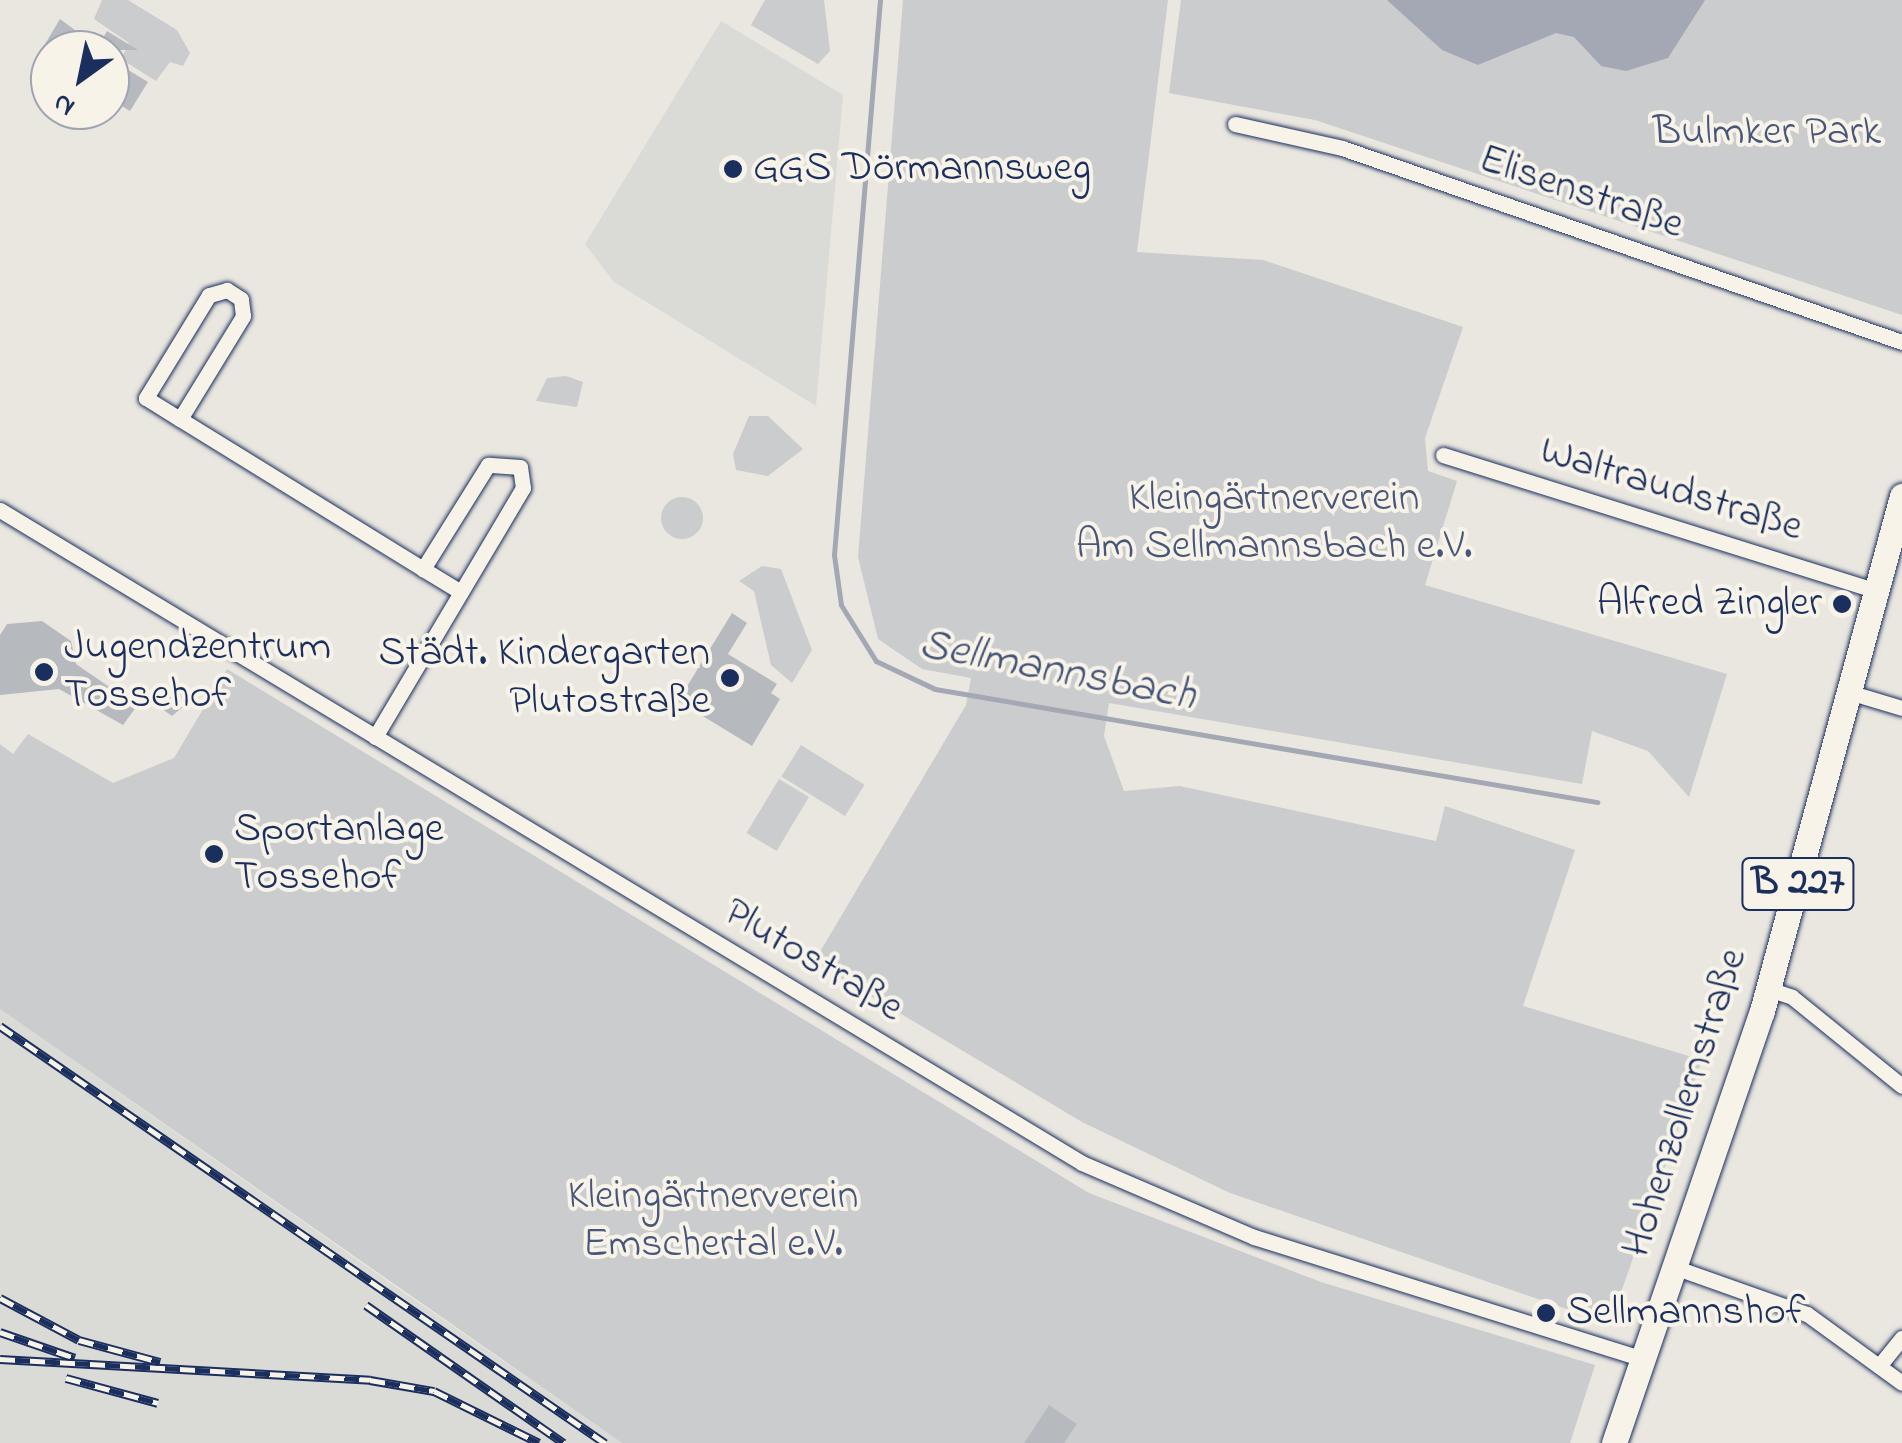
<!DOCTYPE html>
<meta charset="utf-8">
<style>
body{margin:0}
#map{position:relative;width:1902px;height:1443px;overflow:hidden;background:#eae7e0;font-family:"Indie Flower",sans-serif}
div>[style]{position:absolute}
.built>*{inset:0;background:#dadad6}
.green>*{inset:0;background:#cbcccd;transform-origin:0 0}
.round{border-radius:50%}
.water>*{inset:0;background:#a3a8b4}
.stream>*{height:5px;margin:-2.5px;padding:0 2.5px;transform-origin:2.5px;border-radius:2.5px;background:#a3a8b4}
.building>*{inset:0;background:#b6babf}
.roads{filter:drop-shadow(0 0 2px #1b2f5e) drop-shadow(0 0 2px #1b2f5e)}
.street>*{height:15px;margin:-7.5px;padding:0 7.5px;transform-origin:7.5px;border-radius:7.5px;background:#f7f3e8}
.primary>*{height:25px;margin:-12.5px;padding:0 12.5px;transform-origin:12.5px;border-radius:12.5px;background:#f7f3e8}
.rail>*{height:9px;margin-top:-4.5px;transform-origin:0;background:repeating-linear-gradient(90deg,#f7f3e8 0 15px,#1b2f5e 0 30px);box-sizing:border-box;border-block:2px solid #1b2f5e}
.dots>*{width:28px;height:28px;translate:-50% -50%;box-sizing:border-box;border:5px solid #f7f3e8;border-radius:50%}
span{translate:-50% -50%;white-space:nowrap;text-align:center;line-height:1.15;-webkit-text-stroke:8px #f7f3e8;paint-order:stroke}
.shield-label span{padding:2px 8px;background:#f7f3e8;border:2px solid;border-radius:8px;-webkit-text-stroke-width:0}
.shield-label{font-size:40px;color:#1b2f5e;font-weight:700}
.park-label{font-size:42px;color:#47567a}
.poi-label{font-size:42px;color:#1b2f5e}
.left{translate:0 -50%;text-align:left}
.right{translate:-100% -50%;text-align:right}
.street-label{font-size:42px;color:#1b2f5e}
.water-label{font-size:45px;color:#445378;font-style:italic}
.north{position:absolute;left:30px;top:30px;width:100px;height:100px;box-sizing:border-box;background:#f7f3e8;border:2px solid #9fa5b1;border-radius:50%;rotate:213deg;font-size:28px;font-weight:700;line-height:40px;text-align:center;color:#1b2f5e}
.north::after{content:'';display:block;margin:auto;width:35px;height:45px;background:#1b2f5e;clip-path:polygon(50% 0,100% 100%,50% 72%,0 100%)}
</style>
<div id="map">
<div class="built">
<i style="clip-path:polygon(721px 21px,843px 95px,816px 406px,614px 282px,585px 244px)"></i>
<i style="clip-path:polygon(0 1009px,396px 1287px,622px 1443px,0 1443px)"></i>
</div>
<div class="green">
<i style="clip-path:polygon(102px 0,128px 0,177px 30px,190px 53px,183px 66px,170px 62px,156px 81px,121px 59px,129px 43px,94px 19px)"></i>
<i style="clip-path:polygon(765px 0,824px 0,830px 51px,818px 64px,751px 25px)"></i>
<i style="clip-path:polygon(903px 0,1168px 0,1137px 252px,1263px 260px,1463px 327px,1425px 438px,1428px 471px,1457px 481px,1425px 585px,1727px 674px,1689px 797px,1648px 751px,1592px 731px,1582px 784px,1109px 703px,1104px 736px,1124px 791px,1180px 786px,1436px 841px,1445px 806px,1575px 850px,1523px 1006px,1702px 1060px,1610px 1324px,1230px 1193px,1082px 1122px,814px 962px,966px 705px,971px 678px,922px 669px,878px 639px,858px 557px)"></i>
<i style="clip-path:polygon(1181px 0,1902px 0,1902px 315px,1315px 120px,1169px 93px)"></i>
<i style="clip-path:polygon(566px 376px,583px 382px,577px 407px,536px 401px,547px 378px)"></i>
<i style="clip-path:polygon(749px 416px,768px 416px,803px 449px,768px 476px,736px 470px,733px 454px)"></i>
<i class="round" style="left:661px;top:497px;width:42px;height:42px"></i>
<i style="clip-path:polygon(762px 566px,781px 569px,812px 650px,792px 683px,771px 665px,754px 591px,739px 581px)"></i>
<i style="clip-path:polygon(227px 669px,1089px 1193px,1321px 1282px,1595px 1365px,1570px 1443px,622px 1443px,0 1009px,0 744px,13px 754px,28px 734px,113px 783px,174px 758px)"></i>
<i style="left:801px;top:745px;width:75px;height:37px;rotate:32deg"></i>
<i style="left:779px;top:779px;width:35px;height:63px;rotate:31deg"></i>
</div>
<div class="water">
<i style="clip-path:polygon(1387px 0,1705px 0,1668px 58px,1626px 71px,1601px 66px,1574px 37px,1556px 33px,1478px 65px,1442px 50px)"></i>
</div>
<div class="stream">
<i style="left:880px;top:0;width:557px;rotate:94.74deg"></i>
<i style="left:834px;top:555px;width:50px;rotate:82deg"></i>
<i style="left:841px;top:605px;width:66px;rotate:58deg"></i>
<i style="left:876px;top:661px;width:65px;rotate:25.4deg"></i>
<i style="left:935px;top:689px;width:672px;rotate:9.69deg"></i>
</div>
<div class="building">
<i style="clip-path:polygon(60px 19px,98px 47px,107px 31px,138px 50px,54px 50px,45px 44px)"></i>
<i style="clip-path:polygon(110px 59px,148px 82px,130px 111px,110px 99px)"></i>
<i style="clip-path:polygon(732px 613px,747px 623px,728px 654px,777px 684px,771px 693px,780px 699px,752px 746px,678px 701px)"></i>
<i style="clip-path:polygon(42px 621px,71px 641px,76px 664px,137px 706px,123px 725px,59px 689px,0 695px,0 635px,7px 624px)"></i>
<i style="clip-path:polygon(175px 683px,190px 701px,172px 716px,154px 703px)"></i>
<i style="clip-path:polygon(1049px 1405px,1077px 1424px,1064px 1443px,1024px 1443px)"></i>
</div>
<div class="roads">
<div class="street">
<i style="left:1235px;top:124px;width:110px;rotate:12.6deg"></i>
<i style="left:1342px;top:148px;width:593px;rotate:19.11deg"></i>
<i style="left:180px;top:419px;width:121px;rotate:-58.5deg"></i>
<i style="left:243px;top:316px;width:17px;rotate:-97deg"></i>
<i style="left:241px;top:299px;width:17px;rotate:-147deg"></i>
<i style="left:227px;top:290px;width:19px;rotate:164deg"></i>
<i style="left:209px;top:295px;width:121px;rotate:121.5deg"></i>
<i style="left:146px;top:398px;width:40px;rotate:32deg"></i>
<i style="left:180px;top:419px;width:286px;rotate:31.7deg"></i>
<i style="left:423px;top:569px;width:44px;rotate:31.2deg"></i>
<i style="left:1443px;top:455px;width:457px;rotate:17.4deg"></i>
<i style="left:0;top:510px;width:1264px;rotate:31.11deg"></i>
<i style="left:1082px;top:1163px;width:187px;rotate:23.3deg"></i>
<i style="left:1254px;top:1237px;width:408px;rotate:17.4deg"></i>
<i style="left:1852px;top:693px;width:52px;rotate:16.7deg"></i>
<i style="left:375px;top:737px;width:290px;rotate:-59.3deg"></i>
<i style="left:523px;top:488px;width:21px;rotate:-98deg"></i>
<i style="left:520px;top:467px;width:32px;rotate:-176deg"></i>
<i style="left:488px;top:465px;width:123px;rotate:122deg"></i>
<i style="left:1768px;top:989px;width:25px;rotate:18deg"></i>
<i style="left:1792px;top:997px;width:141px;rotate:39deg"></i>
<i style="left:1674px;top:1267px;width:141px;rotate:19.5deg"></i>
<i style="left:1807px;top:1314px;width:117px;rotate:36deg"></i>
<i style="left:1879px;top:1366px;width:36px;rotate:-51deg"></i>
</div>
<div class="primary">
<i style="left:1614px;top:1443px;width:457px;rotate:-71.1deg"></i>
<i style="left:1762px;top:1011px;width:534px;rotate:-74.79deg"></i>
</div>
</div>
<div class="rail">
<i style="left:0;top:1026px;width:735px;rotate:34.58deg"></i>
<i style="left:0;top:1298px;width:89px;rotate:28deg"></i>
<i style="left:79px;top:1340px;width:84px;rotate:15.2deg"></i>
<i style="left:366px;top:1305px;width:241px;rotate:34.9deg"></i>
<i style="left:0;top:1332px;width:79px;rotate:19.1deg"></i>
<i style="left:0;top:1359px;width:371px;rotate:3.2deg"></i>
<i style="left:370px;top:1380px;width:65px;rotate:9.8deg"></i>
<i style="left:434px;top:1391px;width:117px;rotate:26.3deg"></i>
<i style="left:66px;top:1378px;width:95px;rotate:15.2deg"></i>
</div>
<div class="dots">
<i style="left:733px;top:169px;background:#1b2f5e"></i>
<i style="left:1842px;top:604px;background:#1b2f5e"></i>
<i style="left:44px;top:672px;background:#1b2f5e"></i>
<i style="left:730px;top:678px;background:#1b2f5e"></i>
<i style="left:214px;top:854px;background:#1b2f5e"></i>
<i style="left:1546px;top:1313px;background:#1b2f5e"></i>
</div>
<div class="shield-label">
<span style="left:1798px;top:884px">B 227</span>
</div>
<div class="park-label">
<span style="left:1767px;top:133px">Bulmker Park</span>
<span style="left:1274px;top:523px">Kleingärtnerverein<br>Am Sellmannsbach e.V.</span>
<span style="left:713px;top:1221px">Kleingärtnerverein<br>Emschertal e.V.</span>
</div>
<div class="poi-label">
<span class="left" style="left:753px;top:169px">GGS Dörmannsweg</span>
<span class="right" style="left:1822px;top:604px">Alfred Zingler</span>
<span class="left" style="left:64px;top:672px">Jugendzentrum<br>Tossehof</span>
<span class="right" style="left:710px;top:678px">Städt. Kindergarten<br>Plutostraße</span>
<span class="left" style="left:234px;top:854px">Sportanlage<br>Tossehof</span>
<span class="left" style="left:1566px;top:1313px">Sellmannshof</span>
</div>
<div class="street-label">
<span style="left:1581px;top:193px;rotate:19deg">Elisenstraße</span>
<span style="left:1671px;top:490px;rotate:17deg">Waltraudstraße</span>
<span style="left:813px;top:961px;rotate:31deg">Plutostraße</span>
<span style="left:1686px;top:1103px;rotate:-72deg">Hohenzollernstraße</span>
</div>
<div class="water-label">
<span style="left:1057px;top:672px;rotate:11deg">Sellmannsbach</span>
</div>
<div class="north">N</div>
</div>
